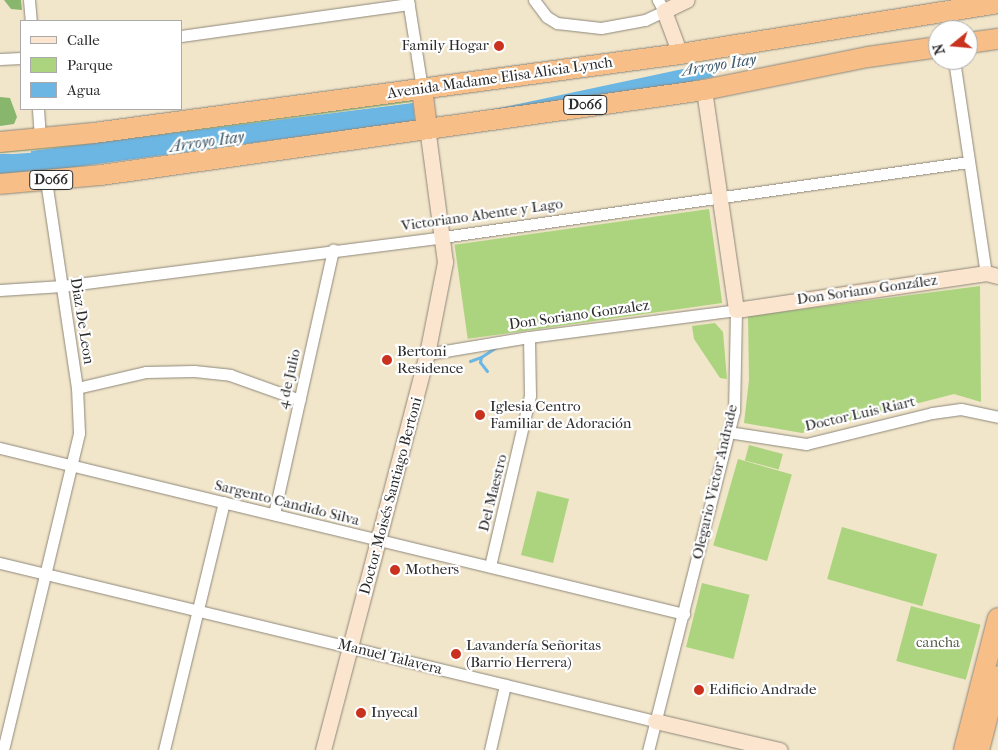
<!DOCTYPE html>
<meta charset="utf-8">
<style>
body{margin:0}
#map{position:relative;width:998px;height:750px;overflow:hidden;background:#f1e5ca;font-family:"IM FELL French Canon",serif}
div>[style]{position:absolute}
.green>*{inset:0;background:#acd47e;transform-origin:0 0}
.forest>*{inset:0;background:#89b66d}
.water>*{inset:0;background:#6cb6e4;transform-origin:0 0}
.pier>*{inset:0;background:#f1e5ca}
.stream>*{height:3px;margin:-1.5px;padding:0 1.5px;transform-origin:1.5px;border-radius:1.5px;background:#6cb6e4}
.river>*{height:18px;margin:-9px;padding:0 9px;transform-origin:9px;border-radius:9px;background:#6cb6e4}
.roads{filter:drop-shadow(0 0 1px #8e887a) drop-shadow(0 0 1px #8e887a)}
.street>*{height:11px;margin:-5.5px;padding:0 5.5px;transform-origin:5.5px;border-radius:5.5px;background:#fff}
.secondary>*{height:15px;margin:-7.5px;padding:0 7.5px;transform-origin:7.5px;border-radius:7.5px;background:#fce5cf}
.highway>*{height:20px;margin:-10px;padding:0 10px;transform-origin:10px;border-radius:10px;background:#f7be88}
.dots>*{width:14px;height:14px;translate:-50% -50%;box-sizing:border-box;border:2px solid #fff;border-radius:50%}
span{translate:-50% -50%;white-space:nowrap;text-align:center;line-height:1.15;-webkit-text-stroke:4.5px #fff;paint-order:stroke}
.shield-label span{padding:1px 4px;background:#fff;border:1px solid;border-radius:4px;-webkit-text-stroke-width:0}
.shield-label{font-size:14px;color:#2b2b2b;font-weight:700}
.poi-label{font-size:15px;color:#2b2b2b}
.right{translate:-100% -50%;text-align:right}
.left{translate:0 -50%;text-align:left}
.street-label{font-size:15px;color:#2b2b2b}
.park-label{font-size:15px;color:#525e44}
.water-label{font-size:16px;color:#425c6c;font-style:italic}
.legend{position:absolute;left:20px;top:20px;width:162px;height:90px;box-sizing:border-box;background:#fff;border:1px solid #aaa;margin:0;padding:6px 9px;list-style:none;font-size:15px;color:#2b2b2b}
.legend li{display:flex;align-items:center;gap:10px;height:25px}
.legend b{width:25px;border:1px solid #aaa}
.north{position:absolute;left:928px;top:20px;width:50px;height:50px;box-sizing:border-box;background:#fff;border:1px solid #aaa;border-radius:50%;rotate:253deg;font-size:14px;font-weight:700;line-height:20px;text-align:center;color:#2b2b2b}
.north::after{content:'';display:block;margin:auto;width:18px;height:22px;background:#c8321e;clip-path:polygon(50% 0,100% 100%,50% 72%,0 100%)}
</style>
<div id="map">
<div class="green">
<i style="clip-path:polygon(411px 96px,412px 102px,101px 144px,0 153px,0 147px)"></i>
<i style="left:709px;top:209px;width:95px;height:257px;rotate:82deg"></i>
<i style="clip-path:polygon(980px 286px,981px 402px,954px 394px,802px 433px,744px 423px,749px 380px,748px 316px)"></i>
<i style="clip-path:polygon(715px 323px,723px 332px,727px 379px,720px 378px,694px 339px,692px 326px)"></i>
<i style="left:749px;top:445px;width:35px;height:16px;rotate:15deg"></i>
<i style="left:738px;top:459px;width:56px;height:90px;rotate:16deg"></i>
<i style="left:537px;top:491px;width:33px;height:66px;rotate:14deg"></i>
<i style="left:842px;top:527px;width:99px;height:54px;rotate:16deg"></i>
<i style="left:702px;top:583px;width:49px;height:66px;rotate:14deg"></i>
<i style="left:911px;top:606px;width:72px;height:57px;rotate:15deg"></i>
</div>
<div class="forest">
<i style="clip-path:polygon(4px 0,21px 0,22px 10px,11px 9px)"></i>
<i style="clip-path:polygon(0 97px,10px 98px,17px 117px,14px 124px,0 126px)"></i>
</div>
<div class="water">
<i style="left:711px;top:63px;width:14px;height:276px;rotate:78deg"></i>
<i style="clip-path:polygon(413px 103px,415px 121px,46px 171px,32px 172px,31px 155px,27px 154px,28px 172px,0 174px,0 154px,31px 154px,31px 151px)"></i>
</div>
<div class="pier">
<i style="clip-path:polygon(998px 12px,998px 29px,968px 33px,968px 30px,938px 30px,938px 37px,859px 48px,746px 74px,744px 55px,806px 42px)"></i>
</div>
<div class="stream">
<i style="left:470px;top:361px;width:12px;rotate:-20deg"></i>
<i style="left:487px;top:371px;width:11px;rotate:-128deg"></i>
<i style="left:480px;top:362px;width:5px;rotate:-79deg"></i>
<i style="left:481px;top:357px;width:17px;rotate:-33deg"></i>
</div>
<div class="river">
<i style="left:0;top:164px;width:56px;rotate:-4.1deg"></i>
</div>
<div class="roads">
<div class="street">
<i style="left:29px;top:0;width:21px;rotate:85deg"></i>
<i style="left:408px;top:0;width:89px;rotate:81deg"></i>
<i style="left:534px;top:0;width:21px;rotate:53deg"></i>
<i style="left:547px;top:17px;width:12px;rotate:31deg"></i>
<i style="left:557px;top:23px;width:44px;rotate:6.5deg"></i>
<i style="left:601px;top:28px;width:45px;rotate:-10.3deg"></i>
<i style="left:645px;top:20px;width:21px;rotate:-25deg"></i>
<i style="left:664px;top:11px;width:13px;rotate:-119deg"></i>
<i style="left:181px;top:36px;width:230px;rotate:-8deg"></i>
<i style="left:0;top:59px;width:21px;rotate:-3deg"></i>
<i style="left:954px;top:60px;width:215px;rotate:81.5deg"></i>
<i style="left:38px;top:109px;width:31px;rotate:86deg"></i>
<i style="left:0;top:290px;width:62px;rotate:-3.7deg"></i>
<i style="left:62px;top:286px;width:384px;rotate:-7.3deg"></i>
<i style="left:443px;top:237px;width:530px;rotate:-8.13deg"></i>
<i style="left:427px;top:354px;width:103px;rotate:-9.5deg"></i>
<i style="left:529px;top:337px;width:209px;rotate:-7.4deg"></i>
<i style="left:736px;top:310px;width:101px;rotate:91.1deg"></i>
<i style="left:734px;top:411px;width:350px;rotate:104.2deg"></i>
<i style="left:77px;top:388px;width:71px;rotate:-13.1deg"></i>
<i style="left:146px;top:372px;width:48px;rotate:-1.2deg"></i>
<i style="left:194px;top:371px;width:36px;rotate:6deg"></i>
<i style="left:230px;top:375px;width:74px;rotate:19.7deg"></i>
<i style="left:728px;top:432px;width:79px;rotate:8.7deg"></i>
<i style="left:806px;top:444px;width:130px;rotate:-13.8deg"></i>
<i style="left:932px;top:413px;width:29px;rotate:-8deg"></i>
<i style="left:961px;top:409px;width:38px;rotate:12deg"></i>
<i style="left:0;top:448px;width:704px;rotate:13.64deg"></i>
<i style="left:274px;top:514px;width:271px;rotate:-77.4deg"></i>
<i style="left:0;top:563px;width:674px;rotate:13.56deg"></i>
<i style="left:490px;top:566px;width:176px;rotate:-76.8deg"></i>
<i style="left:530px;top:395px;width:58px;rotate:-91deg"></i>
<i style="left:3px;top:750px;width:326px;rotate:-76.5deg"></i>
<i style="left:79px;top:433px;width:45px;rotate:-92.5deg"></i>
<i style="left:77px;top:388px;width:209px;rotate:-98.5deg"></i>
<i style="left:164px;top:750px;width:255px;rotate:-76.4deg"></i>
<i style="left:490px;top:750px;width:67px;rotate:-77deg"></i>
</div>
<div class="secondary">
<i style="left:680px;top:54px;width:46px;rotate:-110.4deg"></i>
<i style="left:664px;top:11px;width:25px;rotate:-26deg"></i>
<i style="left:704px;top:90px;width:222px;rotate:81.7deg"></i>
<i style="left:736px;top:310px;width:253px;rotate:-8.4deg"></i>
<i style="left:986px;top:273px;width:12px;rotate:14deg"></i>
<i style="left:655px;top:721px;width:128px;rotate:13.1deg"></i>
<i style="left:323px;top:750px;width:409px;rotate:-75.3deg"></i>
<i style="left:427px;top:354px;width:94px;rotate:-78.9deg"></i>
<i style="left:445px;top:262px;width:136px;rotate:-97.6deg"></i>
</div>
<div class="highway">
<i style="left:968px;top:43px;width:30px;rotate:-8deg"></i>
<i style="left:422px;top:88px;width:39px;rotate:83deg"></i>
<i style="left:0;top:142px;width:94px;rotate:-5.5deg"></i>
<i style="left:94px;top:133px;width:591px;rotate:-7.68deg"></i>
<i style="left:680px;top:54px;width:322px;rotate:-9.1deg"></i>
<i style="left:0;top:184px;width:101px;rotate:-5.1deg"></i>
<i style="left:101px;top:175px;width:609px;rotate:-8.02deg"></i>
<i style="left:704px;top:90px;width:167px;rotate:-11.4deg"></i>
<i style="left:868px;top:57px;width:71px;rotate:-8.1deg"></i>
<i style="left:964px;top:750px;width:136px;rotate:-75.6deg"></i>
<i style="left:979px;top:750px;width:76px;rotate:-75.6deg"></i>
</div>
</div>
<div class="dots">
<i style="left:499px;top:46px;background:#c8321e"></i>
<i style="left:387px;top:360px;background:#c8321e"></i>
<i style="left:480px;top:415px;background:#c8321e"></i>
<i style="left:395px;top:570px;background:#c8321e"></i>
<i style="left:456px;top:654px;background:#c8321e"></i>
<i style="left:699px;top:690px;background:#c8321e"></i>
<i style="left:361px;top:713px;background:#c8321e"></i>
</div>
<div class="shield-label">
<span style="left:585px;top:105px">D066</span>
<span style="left:51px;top:180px">D066</span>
</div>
<div class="poi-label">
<span class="right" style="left:489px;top:46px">Family Hogar</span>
<span class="left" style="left:397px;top:360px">Bertoni<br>Residence</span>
<span class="left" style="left:490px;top:415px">Iglesia Centro<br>Familiar de Adoración</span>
<span class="left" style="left:405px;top:570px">Mothers</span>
<span class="left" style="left:466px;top:654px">Lavandería Señoritas<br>(Barrio Herrera)</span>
<span class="left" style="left:709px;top:690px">Edificio Andrade</span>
<span class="left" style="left:371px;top:713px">Inyecal</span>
</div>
<div class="street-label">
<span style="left:500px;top:78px;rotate:-8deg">Avenida Madame Elisa Alicia Lynch</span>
<span style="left:482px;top:215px;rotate:-8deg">Victoriano Abente y Lago</span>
<span style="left:867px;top:290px;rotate:-8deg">Don Soriano González</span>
<span style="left:579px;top:315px;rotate:-8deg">Don Soriano Gonzalez</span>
<span style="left:82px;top:321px;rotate:81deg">Diaz De Leon</span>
<span style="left:289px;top:379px;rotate:-77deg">4 de Julio</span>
<span style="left:860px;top:414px;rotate:-13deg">Doctor Luis Riart</span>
<span style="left:715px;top:482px;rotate:-77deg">Olegario Victor Andrade</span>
<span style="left:493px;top:493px;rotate:-76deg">Del Maestro</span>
<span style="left:391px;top:496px;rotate:-75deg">Doctor Moisés Santiago Bertoni</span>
<span style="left:287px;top:503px;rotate:14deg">Sargento Candido Silva</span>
<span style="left:390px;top:657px;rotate:14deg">Manuel Talavera</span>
</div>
<div class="park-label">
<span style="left:938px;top:643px">cancha</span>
</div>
<div class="water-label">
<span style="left:719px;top:65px;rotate:-9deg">Arroyo Itay</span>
<span style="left:207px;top:142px;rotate:-8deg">Arroyo Itay</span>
</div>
<ul class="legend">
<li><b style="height:6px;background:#fce5cf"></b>Calle</li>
<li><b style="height:14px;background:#acd47e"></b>Parque</li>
<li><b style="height:14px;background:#6cb6e4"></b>Agua</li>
</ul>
<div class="north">N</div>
</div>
